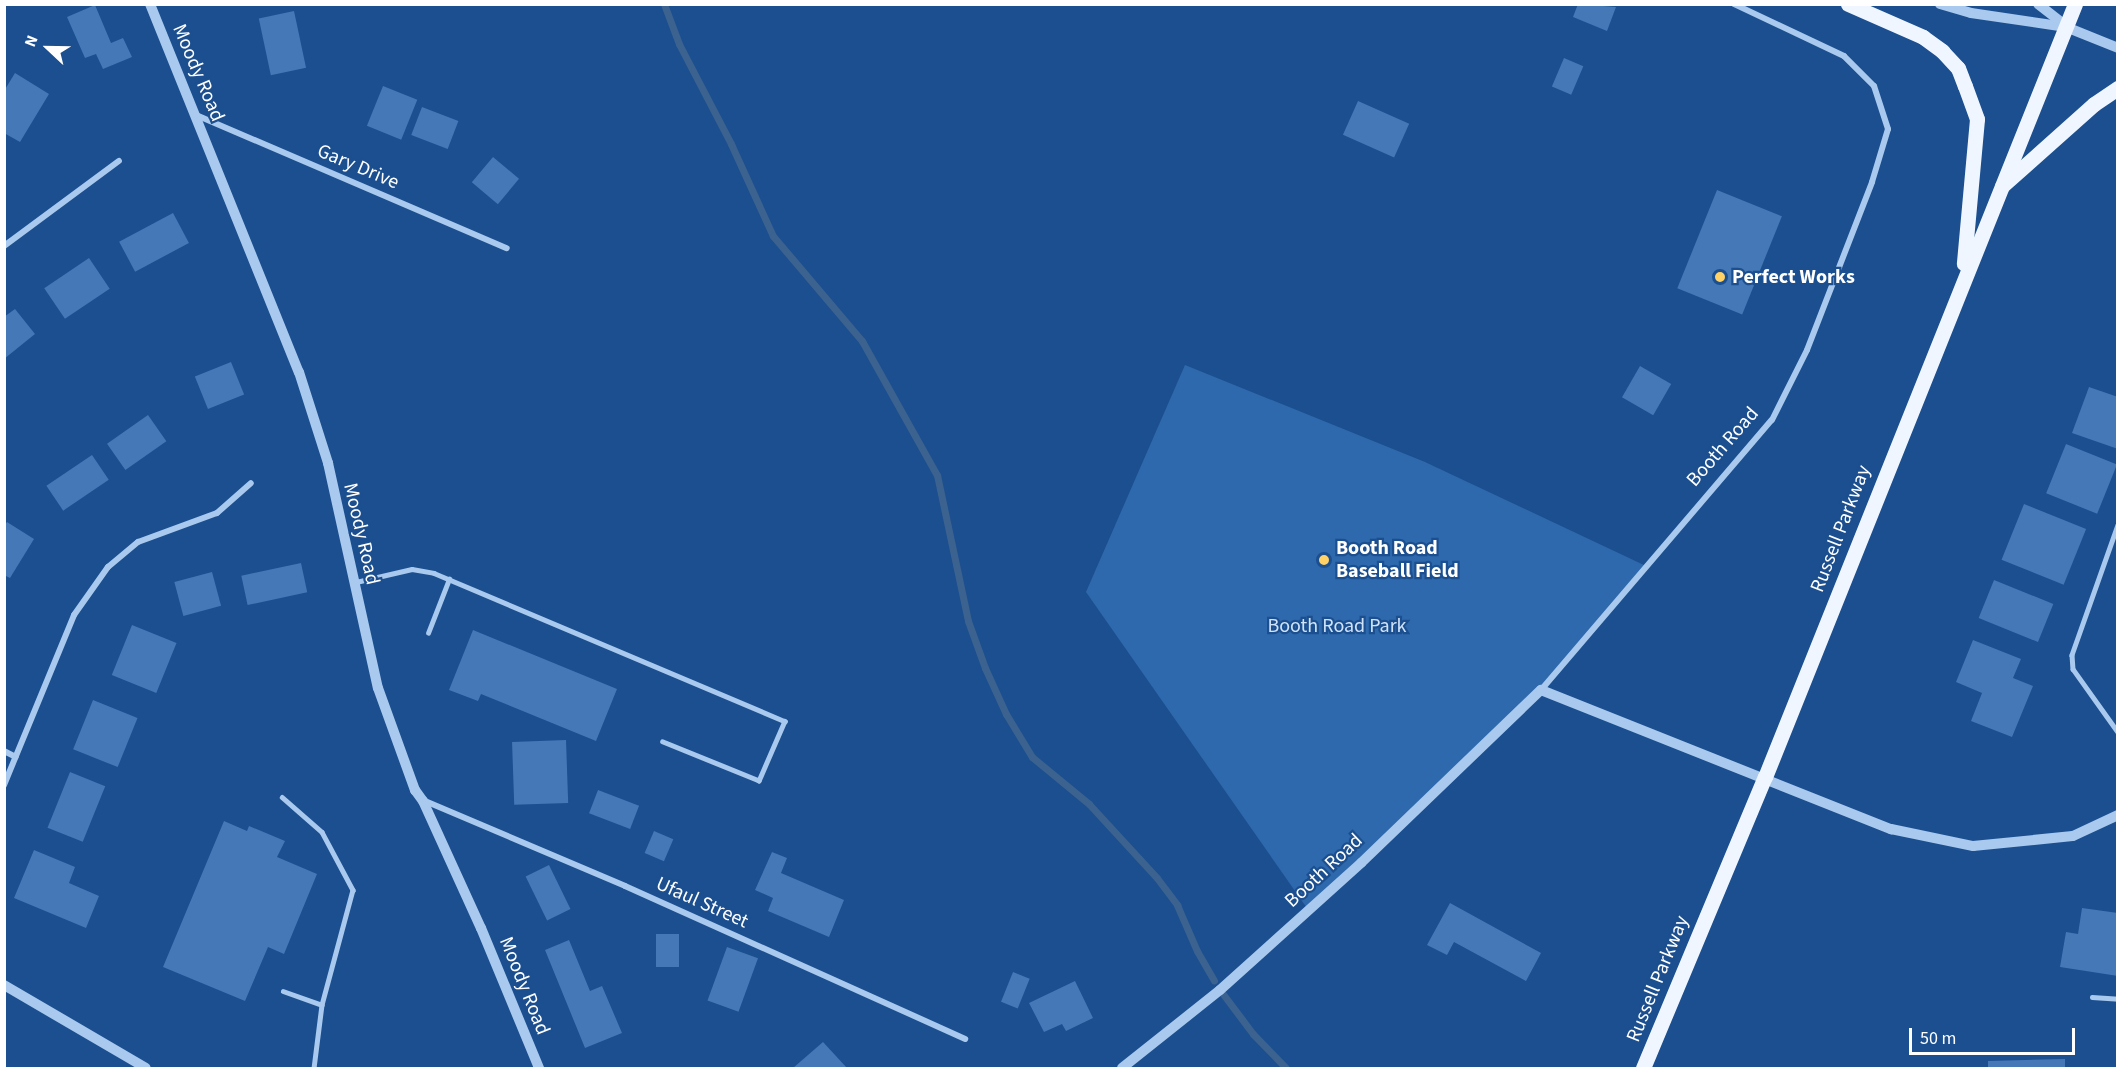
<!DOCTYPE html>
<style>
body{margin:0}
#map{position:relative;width:2122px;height:1073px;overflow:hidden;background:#1b4f8f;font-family:"Source Sans 3",sans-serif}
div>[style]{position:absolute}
.green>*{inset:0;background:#2e69ad}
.stream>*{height:7px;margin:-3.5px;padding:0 3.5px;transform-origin:3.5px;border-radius:3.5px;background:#3c6290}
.building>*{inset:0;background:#4478b7;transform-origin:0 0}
.service>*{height:4.5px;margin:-2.25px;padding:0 2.25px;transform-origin:2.25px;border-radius:2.25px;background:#a9c9ee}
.minor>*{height:6px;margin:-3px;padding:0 3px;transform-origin:3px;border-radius:3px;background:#a9c9ee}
.tertiary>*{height:10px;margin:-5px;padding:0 5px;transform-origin:5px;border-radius:5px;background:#a9c9ee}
.primary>*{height:15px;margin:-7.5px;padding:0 7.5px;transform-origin:7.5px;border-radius:7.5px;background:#f0f6ff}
.dots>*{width:16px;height:16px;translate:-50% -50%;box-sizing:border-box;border:3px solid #1b4f8f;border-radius:50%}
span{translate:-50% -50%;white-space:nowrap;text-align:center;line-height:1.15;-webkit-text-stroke:4.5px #1b4f8f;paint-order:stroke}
.street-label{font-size:20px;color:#fff}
.poi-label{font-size:20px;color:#fff;font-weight:700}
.left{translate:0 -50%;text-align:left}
.park-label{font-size:20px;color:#cfe3fa}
.frame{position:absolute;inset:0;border:6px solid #fff;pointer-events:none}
.north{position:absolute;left:18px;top:18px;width:60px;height:60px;-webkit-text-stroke:4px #1b4f8f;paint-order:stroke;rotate:292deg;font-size:16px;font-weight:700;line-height:24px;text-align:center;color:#fff}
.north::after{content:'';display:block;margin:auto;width:21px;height:27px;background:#fff;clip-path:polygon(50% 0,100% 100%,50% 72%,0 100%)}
.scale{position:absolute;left:1909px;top:1028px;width:166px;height:27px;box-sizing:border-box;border:3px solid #fff;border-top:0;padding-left:8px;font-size:18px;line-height:21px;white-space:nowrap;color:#fff;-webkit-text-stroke:4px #1b4f8f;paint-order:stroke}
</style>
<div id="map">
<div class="green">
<i style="clip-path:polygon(1185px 365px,1425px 462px,1646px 566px,1541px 690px,1309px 911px,1086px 592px)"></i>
</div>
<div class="stream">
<i style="left:664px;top:4px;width:43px;rotate:69.4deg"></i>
<i style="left:679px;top:44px;width:113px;rotate:62.5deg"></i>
<i style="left:731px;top:144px;width:101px;rotate:65.5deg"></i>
<i style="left:773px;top:236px;width:138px;rotate:49.7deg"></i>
<i style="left:862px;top:341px;width:154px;rotate:60.8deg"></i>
<i style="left:937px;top:475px;width:149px;rotate:78deg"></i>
<i style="left:968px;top:621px;width:50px;rotate:70.1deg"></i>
<i style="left:985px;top:668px;width:51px;rotate:65.5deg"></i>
<i style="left:1006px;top:714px;width:50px;rotate:58.8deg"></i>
<i style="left:1032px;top:757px;width:74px;rotate:39.5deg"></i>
<i style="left:1089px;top:804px;width:100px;rotate:47.4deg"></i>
<i style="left:1157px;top:878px;width:34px;rotate:53deg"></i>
<i style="left:1177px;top:905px;width:50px;rotate:66.5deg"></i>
<i style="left:1197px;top:951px;width:34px;rotate:60deg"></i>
<i style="left:1223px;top:994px;width:50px;rotate:53.1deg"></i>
<i style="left:1253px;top:1034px;width:47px;rotate:45.9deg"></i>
</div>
<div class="building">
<i style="clip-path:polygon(1578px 4px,1616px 7px,1607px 31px,1573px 17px)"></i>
<i style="clip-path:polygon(95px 5px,111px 43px,123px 38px,132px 57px,103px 69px,96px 54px,85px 58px,67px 17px)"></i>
<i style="left:294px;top:11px;width:58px;height:36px;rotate:78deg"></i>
<i style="left:1564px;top:58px;width:21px;height:31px;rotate:23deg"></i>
<i style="clip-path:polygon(15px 73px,49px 94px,20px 142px,4px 133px,4px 91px)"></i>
<i style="left:383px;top:86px;width:37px;height:43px;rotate:22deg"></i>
<i style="left:1358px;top:101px;width:56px;height:37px;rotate:24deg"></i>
<i style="left:422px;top:107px;width:39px;height:30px;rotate:21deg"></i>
<i style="left:493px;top:157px;width:34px;height:33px;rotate:40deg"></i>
<i style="left:1717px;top:190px;width:70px;height:106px;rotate:22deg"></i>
<i style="left:173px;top:213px;width:34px;height:61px;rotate:62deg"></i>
<i style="left:89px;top:258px;width:37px;height:54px;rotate:56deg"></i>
<i style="clip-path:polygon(15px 309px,35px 334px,4px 359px,4px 317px)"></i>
<i style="left:231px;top:362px;width:35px;height:39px;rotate:68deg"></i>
<i style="left:1640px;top:366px;width:36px;height:36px;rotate:30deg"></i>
<i style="clip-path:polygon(2089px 387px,2118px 397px,2118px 449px,2072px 433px)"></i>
<i style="left:148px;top:415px;width:32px;height:50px;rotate:55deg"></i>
<i style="left:2066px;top:444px;width:55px;height:53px;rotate:22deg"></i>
<i style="left:92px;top:455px;width:30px;height:55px;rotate:56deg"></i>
<i style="left:2024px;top:504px;width:67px;height:60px;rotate:22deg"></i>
<i style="clip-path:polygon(7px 522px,34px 539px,10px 578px,4px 575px,4px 526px)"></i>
<i style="left:301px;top:563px;width:30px;height:61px;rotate:78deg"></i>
<i style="left:212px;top:572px;width:35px;height:39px;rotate:75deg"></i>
<i style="left:1994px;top:580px;width:64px;height:41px;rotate:22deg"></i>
<i style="left:132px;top:625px;width:48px;height:54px;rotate:22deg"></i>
<i style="clip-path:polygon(473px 630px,617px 689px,596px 741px,481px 694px,478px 701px,449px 690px)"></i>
<i style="clip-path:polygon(1973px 640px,2021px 659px,2013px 678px,2033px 686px,2012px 737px,1971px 721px,1982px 693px,1956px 682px)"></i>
<i style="left:93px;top:700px;width:48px;height:53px;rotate:22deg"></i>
<i style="left:566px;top:740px;width:63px;height:54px;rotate:88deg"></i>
<i style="left:70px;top:772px;width:38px;height:60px;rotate:22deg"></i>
<i style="left:598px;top:790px;width:44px;height:25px;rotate:21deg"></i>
<i style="clip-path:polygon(224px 821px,247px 831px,249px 826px,285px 841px,277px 857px,317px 874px,284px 954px,268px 947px,245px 1001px,163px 967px)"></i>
<i style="left:654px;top:831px;width:21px;height:24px;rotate:23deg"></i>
<i style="clip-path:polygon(34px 850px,75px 867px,69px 883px,99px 896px,86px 928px,14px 898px)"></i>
<i style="clip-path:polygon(772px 852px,787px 858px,781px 873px,844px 900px,829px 937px,768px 911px,773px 898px,755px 890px)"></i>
<i style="left:549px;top:865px;width:49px;height:26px;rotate:64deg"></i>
<i style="clip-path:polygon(1450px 903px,1541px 953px,1526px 981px,1454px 942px,1447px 955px,1427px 945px)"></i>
<i style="clip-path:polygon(2082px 908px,2118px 913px,2118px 976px,2060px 967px,2066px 932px,2078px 934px)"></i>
<i style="left:656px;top:934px;width:23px;height:33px"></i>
<i style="clip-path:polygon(569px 940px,590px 991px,602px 986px,622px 1033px,585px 1048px,545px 950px)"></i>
<i style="left:727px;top:947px;width:33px;height:57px;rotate:20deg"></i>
<i style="left:1013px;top:972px;width:18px;height:32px;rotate:22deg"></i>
<i style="clip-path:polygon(1075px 981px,1093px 1018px,1066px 1031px,1062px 1024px,1044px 1032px,1029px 1003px)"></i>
<i style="clip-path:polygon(823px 1042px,847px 1068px,793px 1068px)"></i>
<i style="clip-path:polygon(2065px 1059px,2065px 1068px,1988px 1068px,1988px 1061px)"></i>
</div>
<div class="service">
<i style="left:2118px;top:525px;width:138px;rotate:109.5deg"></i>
<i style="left:2072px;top:655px;width:14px;rotate:86deg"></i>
<i style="left:2073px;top:669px;width:77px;rotate:54.5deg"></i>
<i style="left:356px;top:582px;width:57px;rotate:-13.1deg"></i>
<i style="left:412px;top:569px;width:22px;rotate:10deg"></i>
<i style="left:434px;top:573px;width:381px;rotate:22.9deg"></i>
<i style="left:785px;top:721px;width:65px;rotate:113.4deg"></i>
<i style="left:759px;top:781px;width:104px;rotate:-157.9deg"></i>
<i style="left:428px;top:633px;width:58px;rotate:-68.7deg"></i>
<i style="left:282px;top:797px;width:53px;rotate:41.2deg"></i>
<i style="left:322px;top:832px;width:66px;rotate:61.9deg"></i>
<i style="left:353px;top:890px;width:119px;rotate:105.1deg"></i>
<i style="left:322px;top:1005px;width:64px;rotate:97.2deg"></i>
<i style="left:283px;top:991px;width:41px;rotate:19.7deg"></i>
<i style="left:2092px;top:997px;width:26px;rotate:4deg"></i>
</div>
<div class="minor">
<i style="left:196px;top:115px;width:338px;rotate:23.2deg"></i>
<i style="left:4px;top:246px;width:143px;rotate:-36.5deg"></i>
<i style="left:1541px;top:690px;width:355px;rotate:-49.5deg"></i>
<i style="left:1772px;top:420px;width:78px;rotate:-63.4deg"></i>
<i style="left:1807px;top:350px;width:180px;rotate:-68.8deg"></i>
<i style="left:1872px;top:182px;width:55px;rotate:-73.2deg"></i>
<i style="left:1888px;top:129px;width:45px;rotate:-108deg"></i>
<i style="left:1874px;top:86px;width:42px;rotate:-135deg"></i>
<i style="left:1844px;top:56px;width:122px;rotate:-154.7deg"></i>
<i style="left:4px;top:751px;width:13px;rotate:27deg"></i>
<i style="left:4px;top:785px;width:184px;rotate:-67.6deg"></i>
<i style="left:74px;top:615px;width:59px;rotate:-54.7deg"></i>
<i style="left:108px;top:567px;width:39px;rotate:-40deg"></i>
<i style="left:138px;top:542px;width:84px;rotate:-20.2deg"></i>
<i style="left:217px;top:513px;width:45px;rotate:-41.4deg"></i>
<i style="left:425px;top:801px;width:217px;rotate:23deg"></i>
<i style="left:625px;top:886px;width:373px;rotate:24.2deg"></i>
</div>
<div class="tertiary">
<i style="left:150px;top:4px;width:397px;rotate:68deg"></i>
<i style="left:299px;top:372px;width:96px;rotate:72.3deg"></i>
<i style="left:328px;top:463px;width:230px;rotate:77.5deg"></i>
<i style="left:378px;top:688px;width:109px;rotate:70.1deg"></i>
<i style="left:415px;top:790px;width:14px;rotate:54deg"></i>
<i style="left:423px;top:801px;width:140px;rotate:65.5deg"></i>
<i style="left:481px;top:928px;width:152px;rotate:67.5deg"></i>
<i style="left:1940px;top:4px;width:32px;rotate:16deg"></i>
<i style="left:1971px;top:13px;width:96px;rotate:8.4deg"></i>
<i style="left:2066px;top:27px;width:56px;rotate:22deg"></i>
<i style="left:2038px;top:4px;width:36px;rotate:38deg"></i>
<i style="left:4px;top:985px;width:164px;rotate:30.3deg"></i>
<i style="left:1122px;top:1068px;width:125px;rotate:-38.5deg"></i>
<i style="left:1220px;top:990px;width:190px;rotate:-42deg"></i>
<i style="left:1361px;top:863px;width:250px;rotate:-43.9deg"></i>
<i style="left:1541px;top:690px;width:377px;rotate:21.7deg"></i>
<i style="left:1891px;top:829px;width:84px;rotate:11.7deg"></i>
<i style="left:1973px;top:846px;width:100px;rotate:-5.7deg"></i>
<i style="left:2073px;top:836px;width:50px;rotate:-25deg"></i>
</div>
<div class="primary">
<i style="left:1848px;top:4px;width:82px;rotate:23.7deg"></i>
<i style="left:1923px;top:37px;width:24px;rotate:36deg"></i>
<i style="left:1942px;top:51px;width:23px;rotate:47deg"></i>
<i style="left:1958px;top:68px;width:19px;rotate:69deg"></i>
<i style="left:1965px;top:86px;width:35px;rotate:70deg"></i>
<i style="left:1977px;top:119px;width:145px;rotate:95.2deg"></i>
<i style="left:2002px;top:186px;width:123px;rotate:-41.7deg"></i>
<i style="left:2094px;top:104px;width:29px;rotate:-34deg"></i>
<i style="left:1643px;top:1068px;width:316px;rotate:-67.3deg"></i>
<i style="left:1765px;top:777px;width:833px;rotate:-68.15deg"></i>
</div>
<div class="dots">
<i style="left:1720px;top:277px;background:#ffd166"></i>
<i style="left:1324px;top:560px;background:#ffd166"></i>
</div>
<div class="street-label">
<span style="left:198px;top:73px;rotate:67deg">Moody Road</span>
<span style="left:358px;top:167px;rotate:23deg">Gary Drive</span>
<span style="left:1723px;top:447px;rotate:-49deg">Booth Road</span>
<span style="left:1841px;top:529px;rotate:-69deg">Russell Parkway</span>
<span style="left:361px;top:534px;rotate:77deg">Moody Road</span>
<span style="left:1324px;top:871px;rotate:-43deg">Booth Road</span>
<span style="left:702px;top:903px;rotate:24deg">Ufaul Street</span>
<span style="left:1658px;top:979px;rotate:-68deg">Russell Parkway</span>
<span style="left:524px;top:986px;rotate:68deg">Moody Road</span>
</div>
<div class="poi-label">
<span class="left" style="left:1732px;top:277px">Perfect Works</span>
<span class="left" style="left:1336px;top:560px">Booth Road<br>Baseball Field</span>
</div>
<div class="park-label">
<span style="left:1337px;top:626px">Booth Road Park</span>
</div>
<div class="frame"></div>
<div class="north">N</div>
<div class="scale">50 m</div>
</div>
